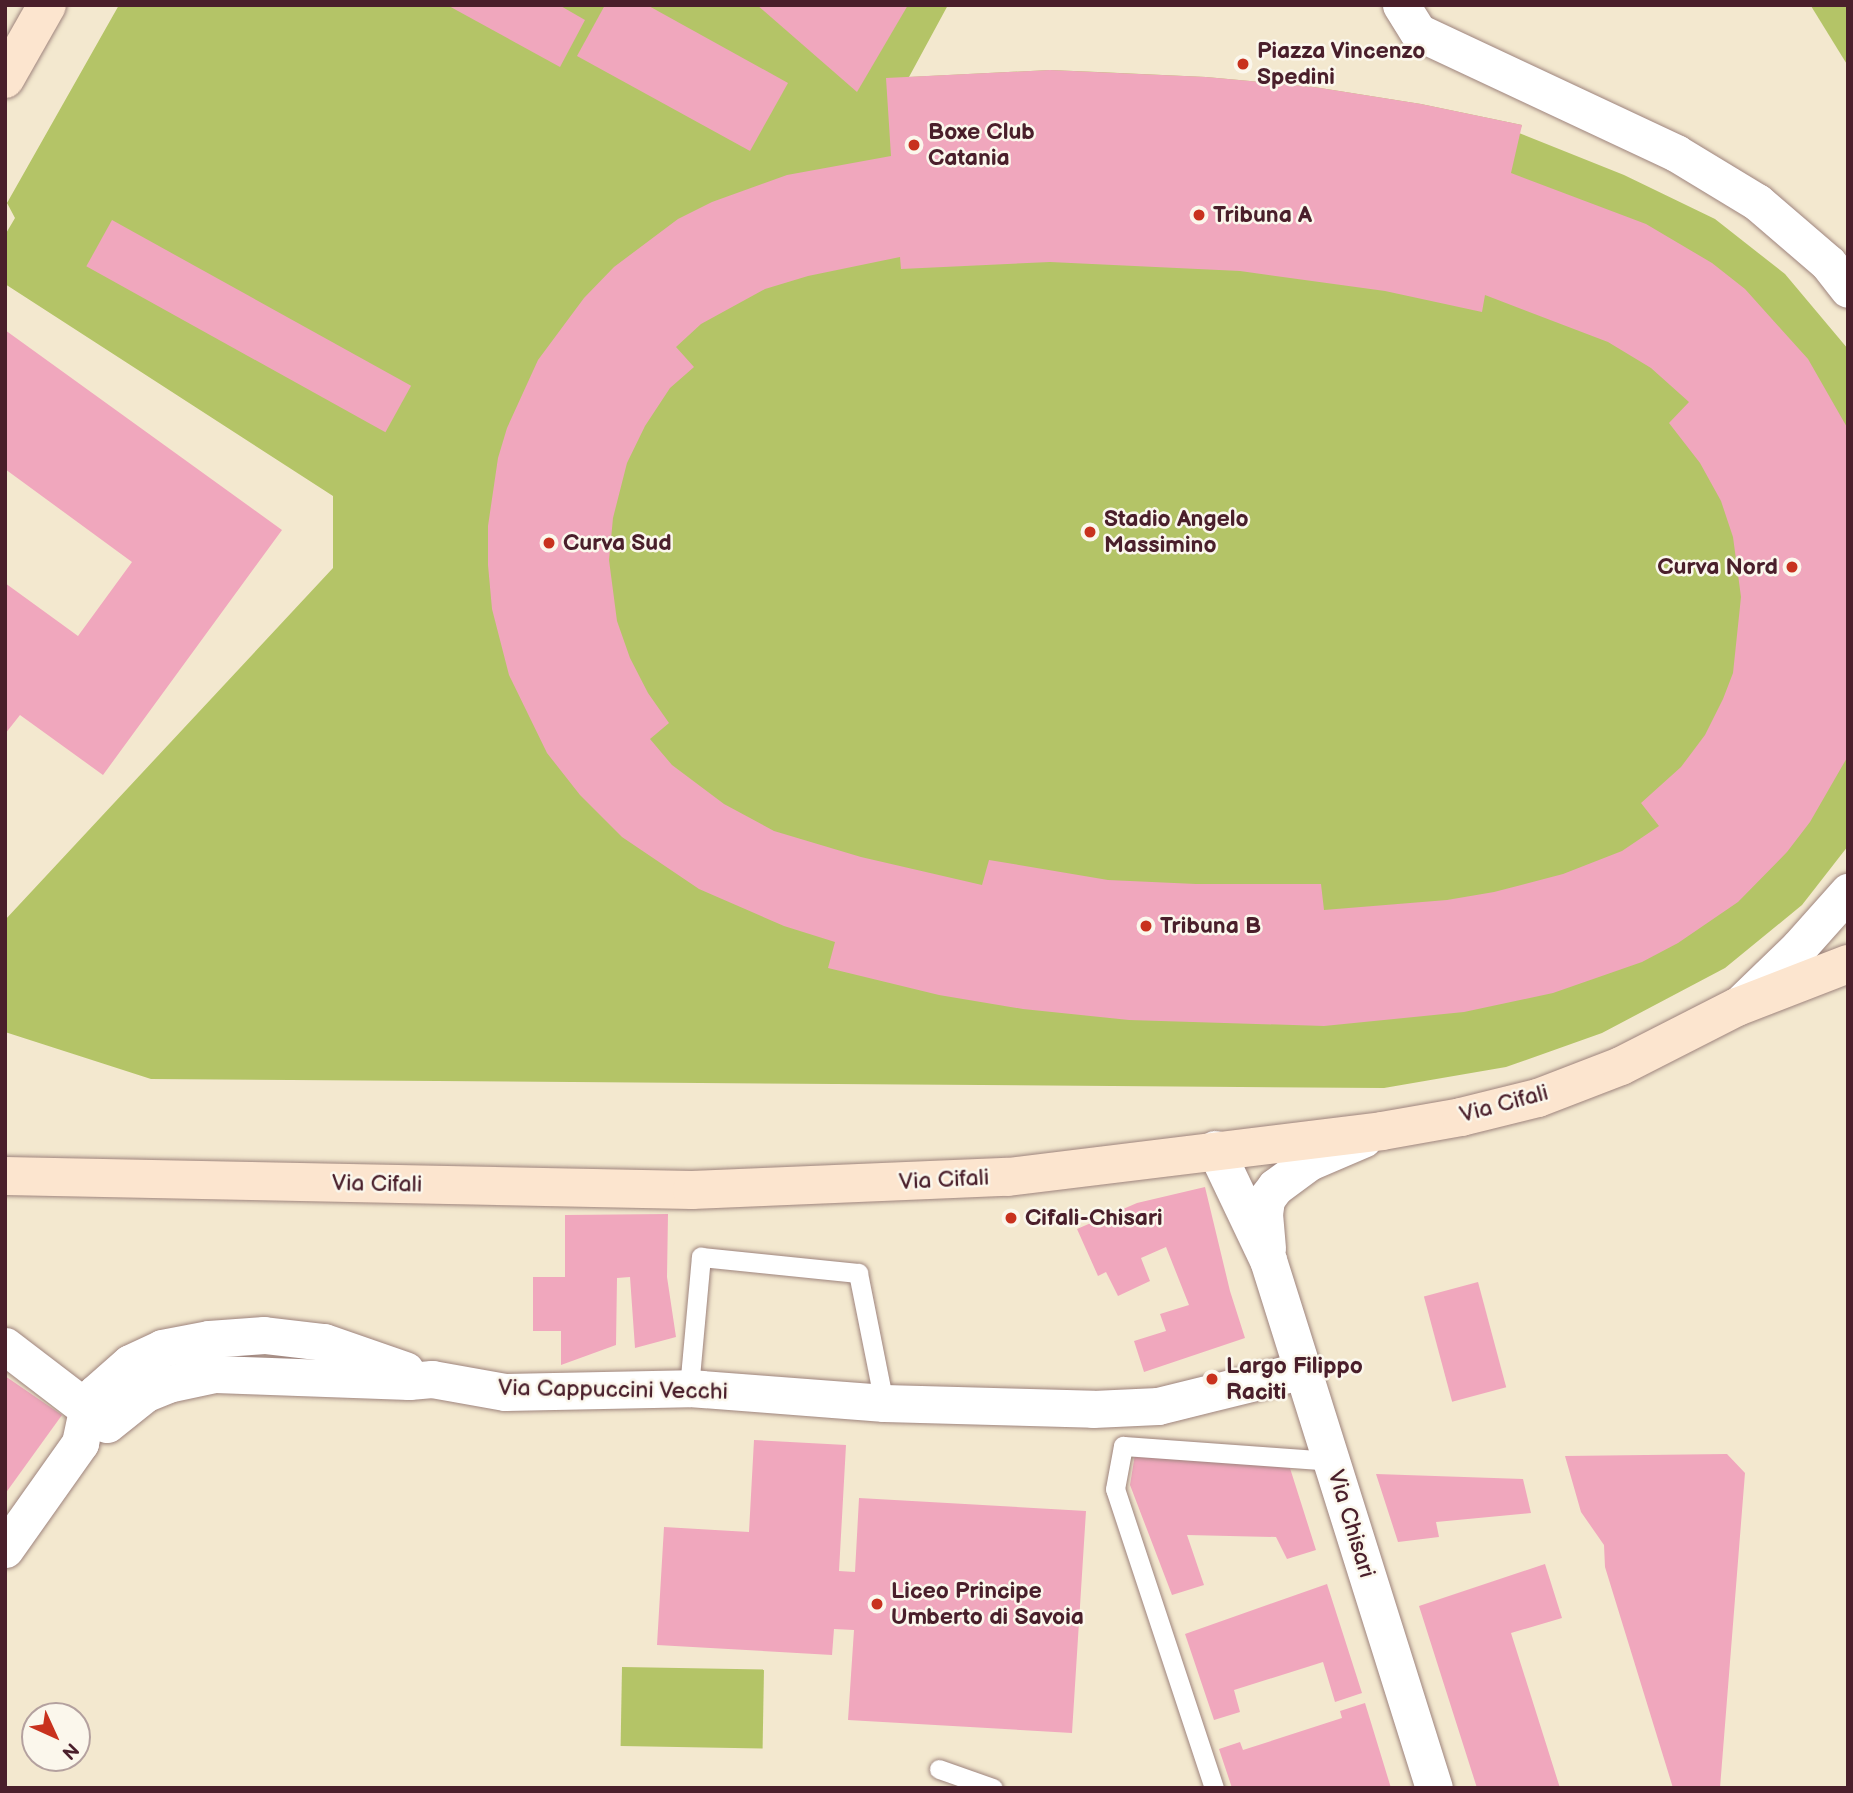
<!DOCTYPE html>
<style>
body{margin:0}
#map{position:relative;width:1853px;height:1793px;overflow:hidden;background:#f3e8cf;font-family:"Balsamiq Sans",sans-serif}
div>[style]{position:absolute}
.green>*{inset:0;background:#b4c467;transform-origin:0 0}
.building>*{inset:0;background:#f0a7bd;transform-origin:0 0}
.roads{filter:drop-shadow(0 0 2px #9e847d) drop-shadow(0 0 2px #9e847d)}
.service>*{height:19px;margin:-9.5px;padding:0 9.5px;transform-origin:9.5px;border-radius:9.5px;background:#fff}
.minor>*{height:37px;margin:-18.5px;padding:0 18.5px;transform-origin:18.5px;border-radius:18.5px;background:#fff}
.secondary>*{height:38px;margin:-19px;padding:0 19px;transform-origin:19px;border-radius:19px;background:#fce5cf}
.dots>*{width:19px;height:19px;translate:-50% -50%;box-sizing:border-box;border:4px solid #fbf7ec;border-radius:50%}
span{translate:-50% -50%;white-space:nowrap;text-align:center;line-height:1.15;-webkit-text-stroke:5px #fbf7ec;paint-order:stroke}
.poi-label{font-size:23px;color:#4a1f2b;font-weight:700}
.left{translate:0 -50%;text-align:left}
.right{translate:-100% -50%;text-align:right}
.street-label{font-size:23px;color:#4a1f2b}
.frame{position:absolute;inset:0;border:7px solid #4a1f2b;pointer-events:none}
.north{position:absolute;left:21px;top:1702px;width:70px;height:70px;box-sizing:border-box;background:#fbf7ec;border:2px solid #b4a19f;border-radius:50%;rotate:135deg;font-size:19px;font-weight:700;line-height:28px;text-align:center;color:#4a1f2b}
.north::after{content:'';display:block;margin:auto;width:24px;height:32px;background:#c8321e;clip-path:polygon(50% 0,100% 100%,50% 72%,0 100%)}
</style>
<div id="map">
<div class="green">
<i style="clip-path:polygon(119px 5px,948px 5px,909px 77px,1050px 70px,1098px 72px,1206px 77px,1314px 87px,1421px 104px,1522px 125px,1519px 133px,1624px 175px,1715px 219px,1785px 274px,1848px 349px,1848px 846px,1802px 905px,1725px 968px,1602px 1033px,1506px 1067px,1384px 1088px,151px 1079px,5px 1032px,5px 920px,333px 568px,333px 496px,5px 284px,5px 235px,15px 218px,7px 203px)"></i>
<i style="clip-path:polygon(1812px 5px,1848px 5px,1848px 66px,1811px 6px)"></i>
<i style="left:622px;top:1667px;width:142px;height:79px;rotate:1deg"></i>
</div>
<div class="building">
<i style="clip-path:polygon(447px 5px,559px 5px,585px 20px,560px 67px)"></i>
<i style="clip-path:polygon(605px 5px,647px 5px,788px 83px,750px 151px,577px 56px)"></i>
<i style="clip-path:polygon(757px 5px,908px 5px,857px 92px)"></i>
<i style="clip-path:polygon(evenodd,1050px 70px,1206px 77px,1314px 87px,1421px 104px,1522px 125px,1511px 173px,1646px 224px,1712px 263px,1745px 289px,1808px 359px,1848px 429px,1848px 756px,1810px 822px,1787px 852px,1738px 902px,1678px 943px,1642px 962px,1553px 993px,1464px 1012px,1324px 1026px,1129px 1020px,1023px 1009px,939px 995px,828px 968px,835px 942px,784px 926px,699px 889px,622px 837px,580px 795px,547px 753px,509px 675px,492px 609px,488px 565px,488px 526px,498px 458px,507px 428px,538px 360px,584px 298px,614px 267px,678px 219px,712px 202px,787px 175px,891px 156px,886px 78px,1050px 70px,900px 257px,901px 269px,1050px 262px,1240px 271px,1385px 291px,1482px 312px,1485px 295px,1608px 342px,1651px 368px,1689px 402px,1669px 423px,1700px 463px,1721px 501px,1733px 537px,1741px 597px,1733px 673px,1723px 699px,1705px 735px,1681px 767px,1641px 803px,1659px 826px,1622px 851px,1563px 874px,1494px 892px,1447px 900px,1324px 910px,1321px 884px,1196px 884px,1108px 880px,989px 860px,982px 885px,861px 857px,774px 831px,724px 804px,672px 765px,650px 739px,669px 723px,648px 693px,630px 658px,617px 621px,609px 560px,613px 518px,627px 463px,645px 426px,670px 388px,694px 367px,676px 347px,701px 324px,765px 289px,808px 276px,900px 257px)"></i>
<i style="left:112px;top:220px;width:342px;height:53px;rotate:29deg"></i>
<i style="clip-path:polygon(5px 330px,282px 530px,103px 775px,20px 715px,5px 734px,5px 583px,78px 636px,132px 562px,5px 469px)"></i>
<i style="clip-path:polygon(1205px 1187px,1230px 1291px,1245px 1338px,1144px 1372px,1134px 1341px,1166px 1331px,1160px 1314px,1189px 1305px,1166px 1247px,1141px 1258px,1150px 1281px,1118px 1296px,1106px 1272px,1098px 1276px,1077px 1229px,1137px 1203px)"></i>
<i style="clip-path:polygon(668px 1214px,667px 1277px,676px 1337px,635px 1348px,630px 1277px,617px 1278px,616px 1345px,561px 1365px,561px 1331px,533px 1331px,533px 1277px,565px 1277px,565px 1215px)"></i>
<i style="left:1478px;top:1282px;width:109px;height:56px;rotate:75deg"></i>
<i style="clip-path:polygon(5px 1376px,62px 1415px,5px 1494px)"></i>
<i style="clip-path:polygon(754px 1440px,846px 1445px,839px 1571px,855px 1572px,859px 1498px,1086px 1511px,1072px 1733px,848px 1720px,854px 1630px,834px 1629px,832px 1655px,657px 1645px,664px 1527px,749px 1532px)"></i>
<i style="clip-path:polygon(1135px 1454px,1289px 1465px,1316px 1550px,1287px 1559px,1276px 1537px,1187px 1535px,1204px 1585px,1172px 1595px,1130px 1485px)"></i>
<i style="clip-path:polygon(1727px 1454px,1745px 1473px,1720px 1788px,1673px 1788px,1605px 1567px,1604px 1545px,1581px 1512px,1565px 1456px)"></i>
<i style="clip-path:polygon(1376px 1474px,1523px 1479px,1531px 1513px,1436px 1522px,1439px 1537px,1398px 1542px)"></i>
<i style="clip-path:polygon(1545px 1564px,1562px 1618px,1511px 1633px,1560px 1788px,1477px 1788px,1419px 1606px)"></i>
<i style="clip-path:polygon(1327px 1584px,1362px 1693px,1335px 1702px,1323px 1662px,1234px 1690px,1240px 1712px,1214px 1720px,1185px 1634px)"></i>
<i style="clip-path:polygon(1365px 1703px,1391px 1788px,1232px 1788px,1219px 1749px,1240px 1742px,1243px 1750px,1342px 1718px,1340px 1711px)"></i>
</div>
<div class="roads">
<div class="service">
<i style="left:689px;top:1388px;width:132px;rotate:-84.8deg"></i>
<i style="left:701px;top:1257px;width:158px;rotate:5.8deg"></i>
<i style="left:858px;top:1273px;width:133px;rotate:78.7deg"></i>
<i style="left:939px;top:1769px;width:57px;rotate:19.4deg"></i>
<i style="left:1214px;top:1788px;width:315px;rotate:-108.3deg"></i>
<i style="left:1115px;top:1489px;width:44px;rotate:-79.5deg"></i>
<i style="left:1123px;top:1446px;width:209px;rotate:4.1deg"></i>
</div>
<div class="minor">
<i style="left:1401px;top:5px;width:32px;rotate:58deg"></i>
<i style="left:1418px;top:32px;width:285px;rotate:25.1deg"></i>
<i style="left:1676px;top:153px;width:95px;rotate:31.2deg"></i>
<i style="left:1757px;top:202px;width:94px;rotate:40.7deg"></i>
<i style="left:1828px;top:263px;width:33px;rotate:52deg"></i>
<i style="left:1738px;top:1006px;width:85px;rotate:-44deg"></i>
<i style="left:1799px;top:947px;width:74px;rotate:-48.3deg"></i>
<i style="left:1215px;top:1149px;width:123px;rotate:64.5deg"></i>
<i style="left:1268px;top:1260px;width:553px;rotate:72.55deg"></i>
<i style="left:1267px;top:1248px;width:34px;rotate:-95deg"></i>
<i style="left:1264px;top:1214px;width:15px;rotate:-82deg"></i>
<i style="left:1266px;top:1199px;width:15px;rotate:-53deg"></i>
<i style="left:1275px;top:1187px;width:42px;rotate:-36.3deg"></i>
<i style="left:1309px;top:1162px;width:59px;rotate:-23.1deg"></i>
<i style="left:5px;top:1346px;width:128px;rotate:37.4deg"></i>
<i style="left:107px;top:1424px;width:50px;rotate:-38.5deg"></i>
<i style="left:146px;top:1393px;width:24px;rotate:-22deg"></i>
<i style="left:168px;top:1384px;width:48px;rotate:-12deg"></i>
<i style="left:215px;top:1374px;width:194px;rotate:2.1deg"></i>
<i style="left:409px;top:1381px;width:23px;rotate:-5deg"></i>
<i style="left:432px;top:1379px;width:74px;rotate:10.1deg"></i>
<i style="left:505px;top:1392px;width:184px;rotate:-1.2deg"></i>
<i style="left:689px;top:1388px;width:196px;rotate:4.4deg"></i>
<i style="left:884px;top:1403px;width:209px;rotate:1.6deg"></i>
<i style="left:1093px;top:1409px;width:65px;rotate:-2.6deg"></i>
<i style="left:1158px;top:1406px;width:149px;rotate:-13.9deg"></i>
<i style="left:5px;top:1549px;width:130px;rotate:-54.7deg"></i>
<i style="left:80px;top:1443px;width:35px;rotate:-78deg"></i>
<i style="left:87px;top:1409px;width:18px;rotate:-61deg"></i>
<i style="left:96px;top:1393px;width:45px;rotate:-41.4deg"></i>
<i style="left:130px;top:1363px;width:35px;rotate:-25deg"></i>
<i style="left:162px;top:1348px;width:48px;rotate:-10.8deg"></i>
<i style="left:209px;top:1339px;width:55px;rotate:-4.2deg"></i>
<i style="left:264px;top:1335px;width:60px;rotate:6.7deg"></i>
<i style="left:324px;top:1342px;width:86px;rotate:19.1deg"></i>
</div>
<div class="secondary">
<i style="left:5px;top:79px;width:85px;rotate:-60.4deg"></i>
<i style="left:5px;top:1176px;width:687px;rotate:1.17deg"></i>
<i style="left:692px;top:1190px;width:316px;rotate:-2.4deg"></i>
<i style="left:1008px;top:1177px;width:377px;rotate:-7deg"></i>
<i style="left:1382px;top:1131px;width:80px;rotate:-10deg"></i>
<i style="left:1461px;top:1117px;width:79px;rotate:-13.9deg"></i>
<i style="left:1538px;top:1098px;width:89px;rotate:-21.1deg"></i>
<i style="left:1621px;top:1066px;width:130px;rotate:-27deg"></i>
<i style="left:1737px;top:1007px;width:119px;rotate:-21.2deg"></i>
</div>
</div>
<div class="dots">
<i style="left:1243px;top:64px;background:#c8321e"></i>
<i style="left:914px;top:145px;background:#c8321e"></i>
<i style="left:1199px;top:215px;background:#c8321e"></i>
<i style="left:1090px;top:532px;background:#c8321e"></i>
<i style="left:549px;top:543px;background:#c8321e"></i>
<i style="left:1792px;top:567px;background:#c8321e"></i>
<i style="left:1146px;top:926px;background:#c8321e"></i>
<i style="left:1011px;top:1218px;background:#c8321e"></i>
<i style="left:1212px;top:1379px;background:#c8321e"></i>
<i style="left:877px;top:1604px;background:#c8321e"></i>
</div>
<div class="poi-label">
<span class="left" style="left:1257px;top:64px">Piazza Vincenzo<br>Spedini</span>
<span class="left" style="left:928px;top:145px">Boxe Club<br>Catania</span>
<span class="left" style="left:1213px;top:215px">Tribuna A</span>
<span class="left" style="left:1104px;top:532px">Stadio Angelo<br>Massimino</span>
<span class="left" style="left:563px;top:543px">Curva Sud</span>
<span class="right" style="left:1778px;top:567px">Curva Nord</span>
<span class="left" style="left:1160px;top:926px">Tribuna B</span>
<span class="left" style="left:1025px;top:1218px">Cifali-Chisari</span>
<span class="left" style="left:1226px;top:1379px">Largo Filippo<br>Raciti</span>
<span class="left" style="left:891px;top:1604px">Liceo Principe<br>Umberto di Savoia</span>
</div>
<div class="street-label">
<span style="left:1504px;top:1104px;rotate:-15deg">Via Cifali</span>
<span style="left:944px;top:1180px;rotate:-3deg">Via Cifali</span>
<span style="left:377px;top:1184px;rotate:1deg">Via Cifali</span>
<span style="left:613px;top:1390px;rotate:1deg">Via Cappuccini Vecchi</span>
<span style="left:1351px;top:1524px;rotate:73deg">Via Chisari</span>
</div>
<div class="frame"></div>
<div class="north">N</div>
</div>
